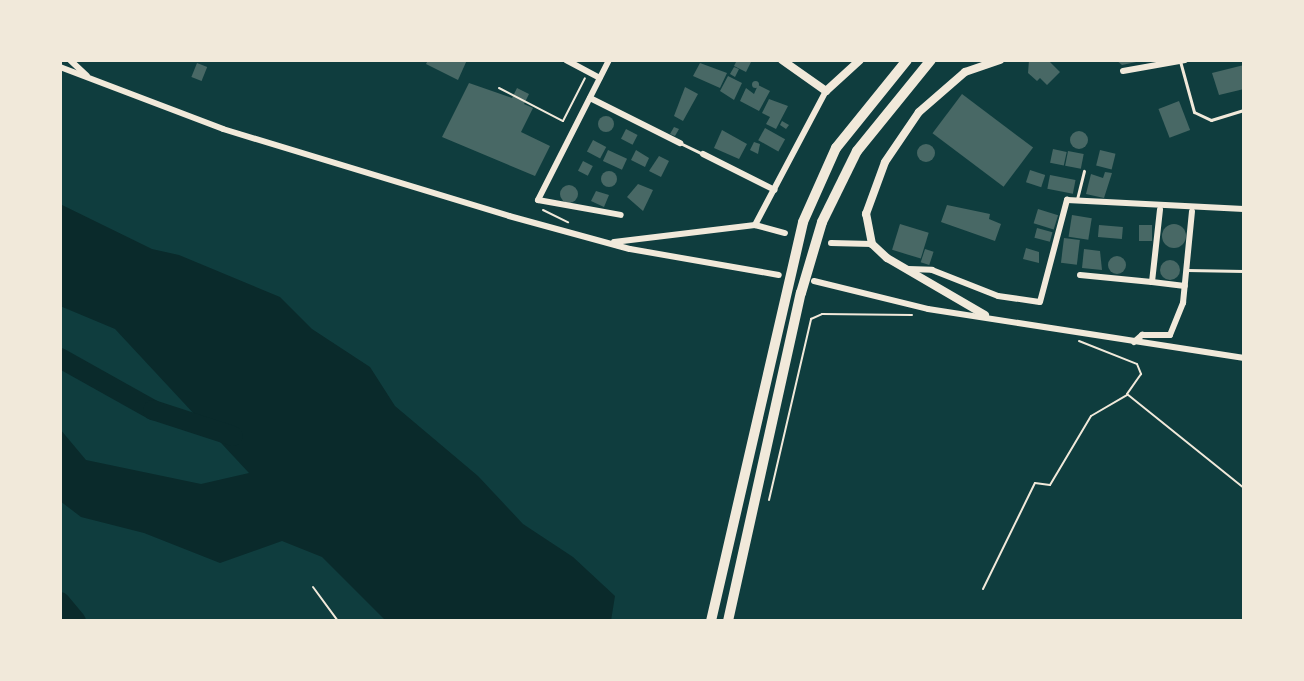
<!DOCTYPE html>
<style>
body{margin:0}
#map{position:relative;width:1304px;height:681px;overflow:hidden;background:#0f3d3e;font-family:Inter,sans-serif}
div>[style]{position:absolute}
.water>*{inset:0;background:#0a2a2b}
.river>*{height:20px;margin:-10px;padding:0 10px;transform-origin:10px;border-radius:10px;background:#0a2a2b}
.building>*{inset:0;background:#486865;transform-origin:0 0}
.round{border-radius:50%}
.path>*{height:2px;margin:-1px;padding:0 1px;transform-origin:1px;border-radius:1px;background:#f1e9da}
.service>*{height:3px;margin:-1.5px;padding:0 1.5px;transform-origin:1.5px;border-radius:1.5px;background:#f1e9da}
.minor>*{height:6px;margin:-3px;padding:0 3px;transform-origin:3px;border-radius:3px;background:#f1e9da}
.tertiary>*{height:8px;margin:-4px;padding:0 4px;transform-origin:4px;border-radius:4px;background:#f1e9da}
.secondary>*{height:8px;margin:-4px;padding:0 4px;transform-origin:4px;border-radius:4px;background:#f1e9da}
.trunk>*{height:10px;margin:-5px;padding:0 5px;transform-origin:5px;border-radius:5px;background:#f1e9da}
span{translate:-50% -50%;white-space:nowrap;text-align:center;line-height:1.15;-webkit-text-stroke:4.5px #f1e9da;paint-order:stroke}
.frame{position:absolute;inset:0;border:62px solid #f1e9da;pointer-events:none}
</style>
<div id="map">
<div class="water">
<i style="clip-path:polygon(60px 204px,152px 249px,179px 255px,280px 297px,312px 329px,370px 367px,395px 406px,478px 476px,523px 524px,573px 557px,615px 596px,611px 621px,386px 621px,322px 557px,282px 541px,220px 563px,144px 533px,81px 517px,60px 501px,60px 429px,86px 460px,201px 484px,249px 473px,115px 329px,60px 306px)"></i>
</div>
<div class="river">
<i style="left:60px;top:358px;width:107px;rotate:29.2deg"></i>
<i style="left:153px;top:410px;width:84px;rotate:18deg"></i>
<i style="left:60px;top:602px;width:25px;rotate:50deg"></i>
</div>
<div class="building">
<i style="clip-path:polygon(428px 60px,467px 60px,458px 80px,426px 64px)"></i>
<i style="clip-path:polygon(737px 60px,752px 60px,746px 72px,734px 66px)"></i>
<i style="clip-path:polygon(1029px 60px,1048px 60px,1060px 72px,1047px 85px,1040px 78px,1037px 81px,1028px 73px)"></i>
<i style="clip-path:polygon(1116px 60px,1141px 60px,1141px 61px,1122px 65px)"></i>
<i style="left:197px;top:63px;width:11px;height:15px;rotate:22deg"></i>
<i style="clip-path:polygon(700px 63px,727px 73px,720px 88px,693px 76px)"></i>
<i style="clip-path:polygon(1244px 65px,1244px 89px,1219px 95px,1212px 73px)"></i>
<i style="clip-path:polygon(734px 67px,739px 69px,735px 77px,730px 74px)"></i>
<i style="clip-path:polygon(728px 76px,742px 83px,734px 100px,720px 91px)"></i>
<i class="round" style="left:751.5px;top:80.5px;width:7px;height:7px"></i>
<i style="clip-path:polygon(469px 83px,512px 98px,517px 88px,529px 94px,524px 104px,533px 108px,521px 132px,550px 146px,535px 176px,442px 137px)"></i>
<i style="clip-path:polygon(758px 85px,770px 91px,759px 111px,740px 101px,746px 88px,754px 94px)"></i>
<i style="clip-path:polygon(685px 87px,698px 94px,683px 121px,674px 116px)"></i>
<i style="left:962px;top:94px;width:89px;height:49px;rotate:37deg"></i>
<i style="clip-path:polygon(769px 99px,788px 106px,776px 129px,766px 124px,770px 117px,762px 113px)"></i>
<i style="left:1179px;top:101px;width:31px;height:22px;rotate:69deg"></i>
<i class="round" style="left:598px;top:116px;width:16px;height:16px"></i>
<i style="clip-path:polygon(782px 121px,789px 125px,786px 129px,780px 125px)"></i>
<i style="clip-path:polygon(674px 127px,679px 129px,675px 136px,670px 134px)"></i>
<i style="left:765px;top:128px;width:23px;height:14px;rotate:29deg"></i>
<i style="left:626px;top:129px;width:13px;height:11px;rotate:27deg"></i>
<i style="clip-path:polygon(722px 130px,747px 144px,739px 159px,714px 148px)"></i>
<i class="round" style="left:1070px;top:131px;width:18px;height:18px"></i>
<i style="left:593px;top:140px;width:15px;height:13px;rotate:28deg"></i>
<i style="clip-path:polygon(754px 142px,760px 144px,758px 154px,750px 150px)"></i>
<i class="round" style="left:917px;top:144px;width:18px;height:18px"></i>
<i style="left:1053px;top:149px;width:14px;height:14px;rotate:12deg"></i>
<i style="left:608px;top:150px;width:21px;height:12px;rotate:25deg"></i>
<i style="clip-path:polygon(636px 150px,649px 158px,645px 167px,631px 160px)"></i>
<i style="left:1100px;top:150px;width:16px;height:16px;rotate:14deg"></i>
<i style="left:1068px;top:151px;width:16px;height:15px;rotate:11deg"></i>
<i style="clip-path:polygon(659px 156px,669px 161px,661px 177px,649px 171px)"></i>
<i style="left:583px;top:161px;width:11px;height:11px;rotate:27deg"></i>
<i style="left:1030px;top:170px;width:16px;height:13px;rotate:18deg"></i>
<i class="round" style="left:601px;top:171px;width:16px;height:16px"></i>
<i style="clip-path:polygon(1105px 172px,1112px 173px,1104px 198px,1086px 194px,1091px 174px,1103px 178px)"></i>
<i style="left:1050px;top:175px;width:26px;height:14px;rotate:11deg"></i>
<i style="clip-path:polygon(638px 184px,653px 190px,643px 211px,627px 197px)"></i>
<i class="round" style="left:560px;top:185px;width:18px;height:18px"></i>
<i style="clip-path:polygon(596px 191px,609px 195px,604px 207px,591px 201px)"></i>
<i style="clip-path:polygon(947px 205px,990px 214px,989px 219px,1001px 224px,995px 241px,941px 222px)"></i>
<i style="left:1038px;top:209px;width:21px;height:15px;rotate:17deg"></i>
<i style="left:1072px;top:215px;width:20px;height:22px;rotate:9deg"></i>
<i style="left:900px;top:224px;width:30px;height:27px;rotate:17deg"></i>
<i class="round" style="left:1162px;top:224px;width:24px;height:24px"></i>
<i style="left:1099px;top:225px;width:24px;height:12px;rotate:5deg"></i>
<i style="left:1139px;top:225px;width:13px;height:16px"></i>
<i style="left:1037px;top:228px;width:16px;height:10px;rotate:15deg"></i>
<i style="left:1064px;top:238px;width:16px;height:25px;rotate:7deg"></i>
<i style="clip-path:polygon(1026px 248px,1039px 252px,1039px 263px,1023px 259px)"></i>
<i style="left:925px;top:249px;width:9px;height:14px;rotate:18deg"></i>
<i style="clip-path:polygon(1084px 249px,1100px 251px,1102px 270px,1082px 268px)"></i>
<i class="round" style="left:1108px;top:256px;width:18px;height:18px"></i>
<i class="round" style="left:1160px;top:260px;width:20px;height:20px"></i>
</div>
<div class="path">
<i style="left:499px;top:88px;width:72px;rotate:27.3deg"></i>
<i style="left:563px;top:121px;width:48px;rotate:-62.9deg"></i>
<i style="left:543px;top:210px;width:28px;rotate:26deg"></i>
<i style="left:1079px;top:341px;width:62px;rotate:21.6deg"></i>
<i style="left:1137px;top:364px;width:11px;rotate:68deg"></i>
<i style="left:1141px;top:374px;width:24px;rotate:125deg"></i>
<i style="left:1127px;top:394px;width:150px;rotate:38.8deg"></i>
<i style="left:769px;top:500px;width:186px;rotate:-76.9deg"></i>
<i style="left:811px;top:319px;width:12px;rotate:-24deg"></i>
<i style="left:822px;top:314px;width:90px;rotate:0.6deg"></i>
<i style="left:313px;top:587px;width:42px;rotate:53.7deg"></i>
<i style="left:983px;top:589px;width:118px;rotate:-63.9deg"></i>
<i style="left:1035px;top:483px;width:15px;rotate:8deg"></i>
<i style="left:1050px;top:485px;width:80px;rotate:-59.3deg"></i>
<i style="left:1091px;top:416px;width:42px;rotate:-30.3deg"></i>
</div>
<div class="service">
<i style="left:1180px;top:61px;width:53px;rotate:74.6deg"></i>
<i style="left:1194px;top:112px;width:19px;rotate:25deg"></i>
<i style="left:1211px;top:120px;width:34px;rotate:-17deg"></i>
<i style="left:680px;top:143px;width:25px;rotate:26deg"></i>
<i style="left:1077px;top:199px;width:29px;rotate:-76deg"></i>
<i style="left:1187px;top:270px;width:57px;rotate:1deg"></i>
</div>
<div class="minor">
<i style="left:70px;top:60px;width:23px;rotate:43deg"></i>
<i style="left:566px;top:60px;width:38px;rotate:28deg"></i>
<i style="left:609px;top:60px;width:157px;rotate:116.9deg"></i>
<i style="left:538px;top:200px;width:84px;rotate:10.2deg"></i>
<i style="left:60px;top:67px;width:174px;rotate:20.8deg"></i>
<i style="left:223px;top:129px;width:299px;rotate:16.9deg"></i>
<i style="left:509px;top:216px;width:125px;rotate:15.3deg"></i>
<i style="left:630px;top:249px;width:151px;rotate:9.9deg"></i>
<i style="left:1123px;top:71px;width:63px;rotate:-10.1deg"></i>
<i style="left:590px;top:98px;width:101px;rotate:26.6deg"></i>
<i style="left:703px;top:154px;width:80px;rotate:26.6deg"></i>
<i style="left:755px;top:225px;width:152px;rotate:-62.1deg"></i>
<i style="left:614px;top:242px;width:142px;rotate:-6.9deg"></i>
<i style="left:755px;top:225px;width:31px;rotate:15deg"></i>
<i style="left:831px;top:243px;width:41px;rotate:1.4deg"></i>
<i style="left:908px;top:269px;width:24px;rotate:2deg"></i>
<i style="left:932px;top:270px;width:71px;rotate:21.5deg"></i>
<i style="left:998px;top:296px;width:42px;rotate:8.1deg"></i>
<i style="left:1040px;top:302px;width:106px;rotate:-75.2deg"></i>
<i style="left:1067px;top:200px;width:177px;rotate:2.9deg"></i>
<i style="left:1080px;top:275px;width:72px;rotate:5.6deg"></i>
<i style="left:1152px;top:282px;width:73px;rotate:-83.7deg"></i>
<i style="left:814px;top:281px;width:117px;rotate:13.8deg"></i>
<i style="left:928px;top:309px;width:320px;rotate:8.8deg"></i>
<i style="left:1152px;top:282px;width:33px;rotate:7deg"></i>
<i style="left:1134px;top:342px;width:11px;rotate:-41deg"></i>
<i style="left:1142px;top:335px;width:28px"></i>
<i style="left:1170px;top:335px;width:35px;rotate:-68deg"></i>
<i style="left:1183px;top:303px;width:92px;rotate:-84.4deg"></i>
</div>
<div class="tertiary">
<i style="left:985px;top:315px;width:113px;rotate:-149.8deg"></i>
<i style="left:887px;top:258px;width:21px;rotate:-137deg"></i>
<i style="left:872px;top:244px;width:31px;rotate:-101deg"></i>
<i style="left:866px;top:214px;width:55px;rotate:-69.9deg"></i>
<i style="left:885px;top:162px;width:60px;rotate:-55.8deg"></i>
<i style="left:919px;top:112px;width:61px;rotate:-41deg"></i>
<i style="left:965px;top:72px;width:37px;rotate:-19deg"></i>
</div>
<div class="secondary">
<i style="left:782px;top:60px;width:54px;rotate:35.2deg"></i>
<i style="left:826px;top:91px;width:46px;rotate:-42.4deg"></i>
</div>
<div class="trunk">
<i style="left:711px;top:621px;width:409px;rotate:-77deg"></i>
<i style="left:803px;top:222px;width:81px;rotate:-66deg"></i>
<i style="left:836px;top:148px;width:113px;rotate:-51.1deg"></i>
<i style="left:728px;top:621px;width:336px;rotate:-77.5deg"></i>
<i style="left:801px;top:293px;width:74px;rotate:-73.5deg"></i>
<i style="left:822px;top:222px;width:79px;rotate:-63.8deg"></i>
<i style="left:857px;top:151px;width:117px;rotate:-50.9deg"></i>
</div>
<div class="frame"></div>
</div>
